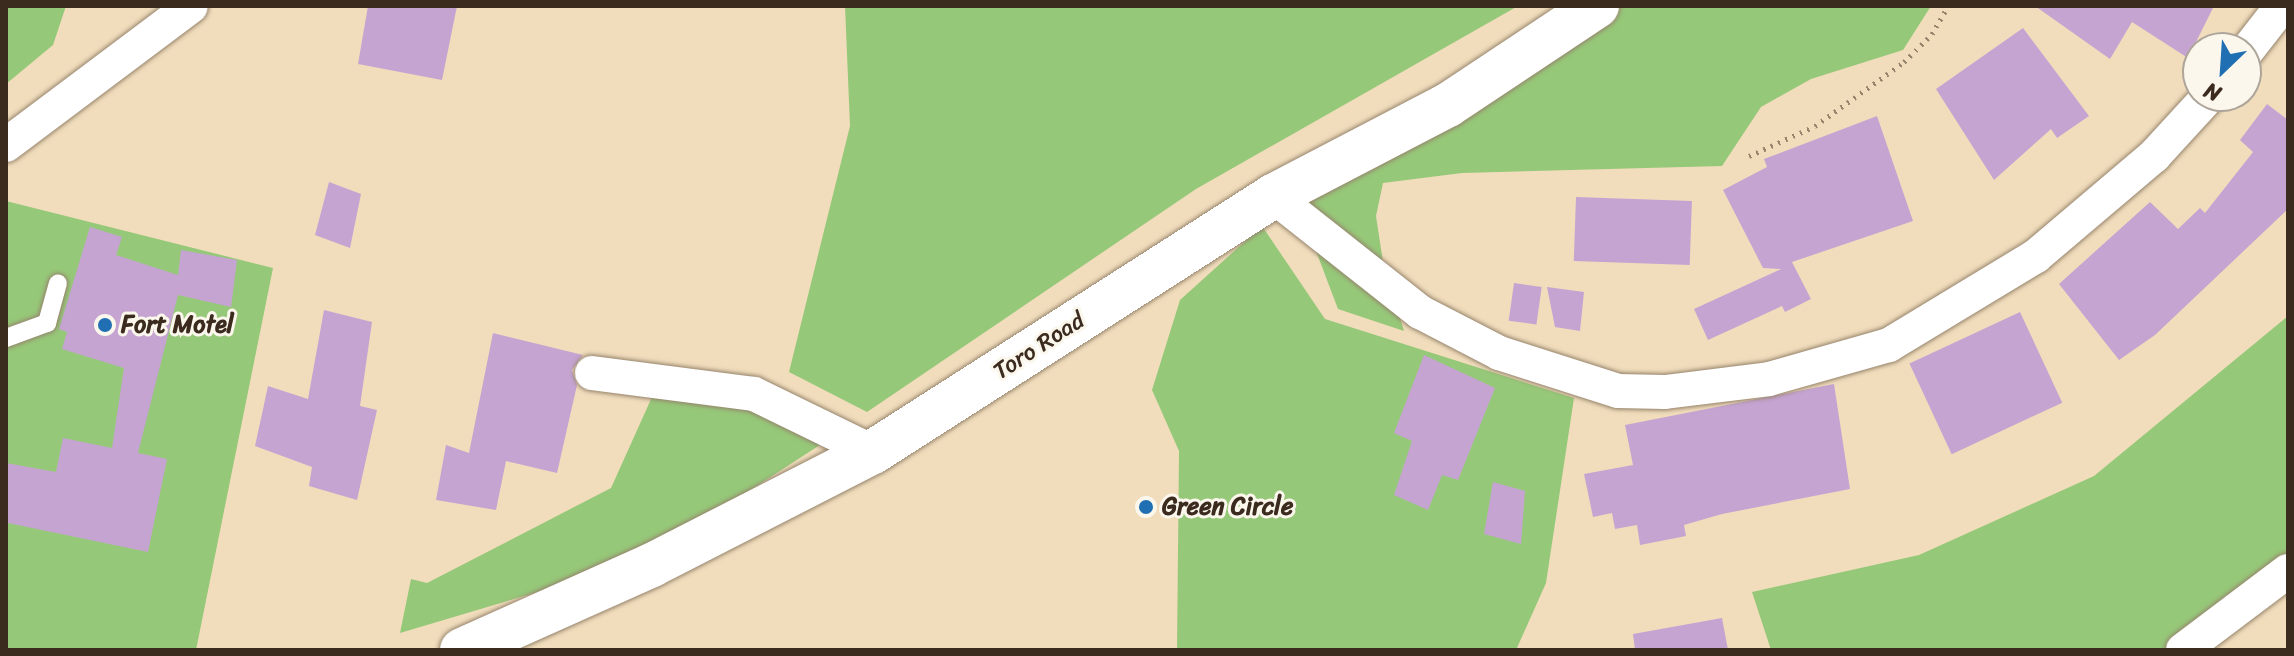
<!DOCTYPE html>
<style>
body{margin:0}
#map{position:relative;width:2294px;height:656px;overflow:hidden;background:#f1ddbc;font-family:Sriracha,sans-serif}
div>[style]{position:absolute}
.green>*{inset:0;background:#96c879}
.building>*{inset:0;background:#c5a4d2;transform-origin:0 0}
.path>*{height:5px;margin-top:-2.5px;transform-origin:0;background:repeating-linear-gradient(90deg,#96846d 0 2px,transparent 0 8px)}
.roads{filter:drop-shadow(0 0 2px #96846d) drop-shadow(0 0 2px #96846d)}
.lane>*{height:18px;margin:-9px;padding:0 9px;transform-origin:9px;border-radius:9px;background:#fff}
.street>*{height:34px;margin:-17px;padding:0 17px;transform-origin:17px;border-radius:17px;background:#fff}
.secondary>*{height:44px;margin:-22px;padding:0 22px;transform-origin:22px;border-radius:22px;background:#fff}
.dots>*{width:22px;height:22px;translate:-50% -50%;box-sizing:border-box;border:4px solid #fbf7ec;border-radius:50%}
span{translate:-50% -50%;white-space:nowrap;text-align:center;line-height:1.15;-webkit-text-stroke:6px #fbf7ec;paint-order:stroke}
.poi-label{font-size:24px;color:#3b2a1e;font-weight:700}
.left{translate:0 -50%;text-align:left}
.street-label{font-size:24px;color:#3b2a1e}
.frame{position:absolute;inset:0;border:8px solid #3b2a1e;pointer-events:none}
.north{position:absolute;left:2182px;top:32px;width:80px;height:80px;box-sizing:border-box;background:#fbf7ec;border:2px solid #aea59a;border-radius:50%;rotate:205deg;font-size:22px;font-weight:700;line-height:32px;text-align:center;color:#3b2a1e}
.north::after{content:'';display:block;margin:auto;width:28px;height:36px;background:#1f6fb2;clip-path:polygon(50% 0,100% 100%,50% 72%,0 100%)}
</style>
<div id="map">
<div class="green">
<i style="clip-path:polygon(6px 6px,66px 6px,53px 45px,6px 84px)"></i>
<i style="clip-path:polygon(845px 6px,1518px 6px,1196px 189px,867px 412px,789px 372px,850px 126px)"></i>
<i style="clip-path:polygon(1582px 6px,1931px 6px,1903px 50px,1811px 79px,1761px 107px,1722px 166px,1462px 173px,1383px 183px,1376px 216px,1383px 262px,1404px 331px,1338px 309px,1291px 185px)"></i>
<i style="clip-path:polygon(6px 201px,273px 268px,196px 650px,6px 650px)"></i>
<i style="clip-path:polygon(1262px 226px,1325px 319px,1574px 398px,1546px 583px,1516px 650px,1177px 650px,1179px 451px,1152px 390px,1180px 300px)"></i>
<i style="clip-path:polygon(2288px 316px,2288px 558px,2189px 650px,1771px 650px,1752px 592px,1919px 555px,2094px 476px)"></i>
<i style="clip-path:polygon(661px 377px,843px 430px,641px 561px,400px 633px,411px 579px,427px 583px,611px 488px)"></i>
</div>
<div class="building">
<i style="clip-path:polygon(368px 6px,457px 6px,442px 80px,358px 64px)"></i>
<i style="clip-path:polygon(2035px 6px,2214px 6px,2188px 58px,2132px 22px,2110px 59px)"></i>
<i style="clip-path:polygon(2023px 28px,2089px 116px,2057px 138px,2051px 129px,1994px 180px,1936px 89px)"></i>
<i style="clip-path:polygon(2267px 104px,2288px 120px,2288px 209px,2155px 335px,2119px 360px,2059px 284px,2150px 202px,2178px 229px,2200px 208px,2205px 213px,2253px 152px,2240px 140px)"></i>
<i style="clip-path:polygon(1877px 116px,1913px 221px,1792px 262px,1811px 299px,1785px 312px,1782px 306px,1708px 340px,1694px 309px,1781px 269px,1763px 268px,1723px 190px,1767px 167px,1764px 159px)"></i>
<i style="clip-path:polygon(329px 182px,361px 194px,350px 248px,315px 235px)"></i>
<i style="left:1576px;top:197px;width:116px;height:64px;rotate:2deg"></i>
<i style="clip-path:polygon(90px 227px,122px 237px,116px 255px,178px 275px,181px 250px,237px 260px,231px 307px,178px 295px,138px 453px,167px 459px,148px 552px,8px 523px,6px 463px,56px 472px,63px 438px,112px 448px,124px 368px,62px 349px,67px 332px,59px 329px)"></i>
<i style="left:1514px;top:283px;width:28px;height:38px;rotate:8deg"></i>
<i style="clip-path:polygon(1547px 287px,1584px 292px,1580px 331px,1555px 327px)"></i>
<i style="clip-path:polygon(324px 310px,372px 322px,360px 406px,377px 410px,357px 500px,309px 486px,312px 467px,255px 446px,268px 386px,308px 399px)"></i>
<i style="left:2020px;top:312px;width:100px;height:122px;rotate:65deg"></i>
<i style="clip-path:polygon(493px 333px,583px 355px,572px 370px,577px 385px,557px 473px,506px 461px,496px 510px,436px 500px,446px 445px,469px 453px)"></i>
<i style="clip-path:polygon(1424px 355px,1495px 388px,1458px 480px,1442px 475px,1428px 510px,1394px 495px,1412px 441px,1394px 433px)"></i>
<i style="clip-path:polygon(1834px 384px,1850px 489px,1722px 514px,1684px 525px,1686px 536px,1640px 545px,1637px 525px,1615px 529px,1612px 513px,1593px 517px,1584px 474px,1633px 465px,1625px 425px)"></i>
<i style="clip-path:polygon(1493px 482px,1525px 491px,1521px 544px,1484px 534px)"></i>
<i style="clip-path:polygon(1722px 618px,1728px 650px,1635px 650px,1633px 634px)"></i>
</div>
<div class="path">
<i style="left:1749px;top:156px;width:72px;rotate:-24.4deg"></i>
<i style="left:1815px;top:126px;width:110px;rotate:-35.7deg"></i>
<i style="left:1904px;top:62px;width:40px;rotate:-45deg"></i>
<i style="left:1932px;top:34px;width:32px;rotate:-60deg"></i>
</div>
<div class="roads">
<div class="lane">
<i style="left:6px;top:338px;width:44px;rotate:-20.1deg"></i>
<i style="left:47px;top:323px;width:41px;rotate:-74.6deg"></i>
</div>
<div class="street">
<i style="left:2246px;top:52px;width:58px;rotate:-52deg"></i>
<i style="left:6px;top:145px;width:231px;rotate:-36.9deg"></i>
<i style="left:1273px;top:196px;width:187px;rotate:38.3deg"></i>
<i style="left:1420px;top:312px;width:89px;rotate:27.4deg"></i>
<i style="left:1499px;top:353px;width:125px;rotate:17.7deg"></i>
<i style="left:1618px;top:391px;width:47px;rotate:1.2deg"></i>
<i style="left:1665px;top:392px;width:105px;rotate:-7.1deg"></i>
<i style="left:1769px;top:379px;width:125px;rotate:-15.8deg"></i>
<i style="left:1889px;top:345px;width:172px;rotate:-31.2deg"></i>
<i style="left:2036px;top:256px;width:155px;rotate:-40.3deg"></i>
<i style="left:2154px;top:156px;width:81px;rotate:-47.5deg"></i>
<i style="left:592px;top:373px;width:163px;rotate:7.4deg"></i>
<i style="left:754px;top:394px;width:132px;rotate:26deg"></i>
<i style="left:2183px;top:650px;width:131px;rotate:-37deg"></i>
</div>
<div class="secondary">
<i style="left:462px;top:650px;width:208px;rotate:-24.1deg"></i>
<i style="left:652px;top:565px;width:248px;rotate:-27.1deg"></i>
<i style="left:873px;top:452px;width:475px;rotate:-32.6deg"></i>
<i style="left:1273px;top:196px;width:197px;rotate:-27.5deg"></i>
<i style="left:1448px;top:105px;width:179px;rotate:-33.6deg"></i>
</div>
</div>
<div class="dots">
<i style="left:105px;top:325px;background:#1f6fb2"></i>
<i style="left:1146px;top:507px;background:#1f6fb2"></i>
</div>
<div class="poi-label">
<span class="left" style="left:121px;top:325px">Fort Motel</span>
<span class="left" style="left:1162px;top:507px">Green Circle</span>
</div>
<div class="street-label">
<span style="left:1039px;top:346px;rotate:-33deg">Toro Road</span>
</div>
<div class="frame"></div>
<div class="north">N</div>
</div>
